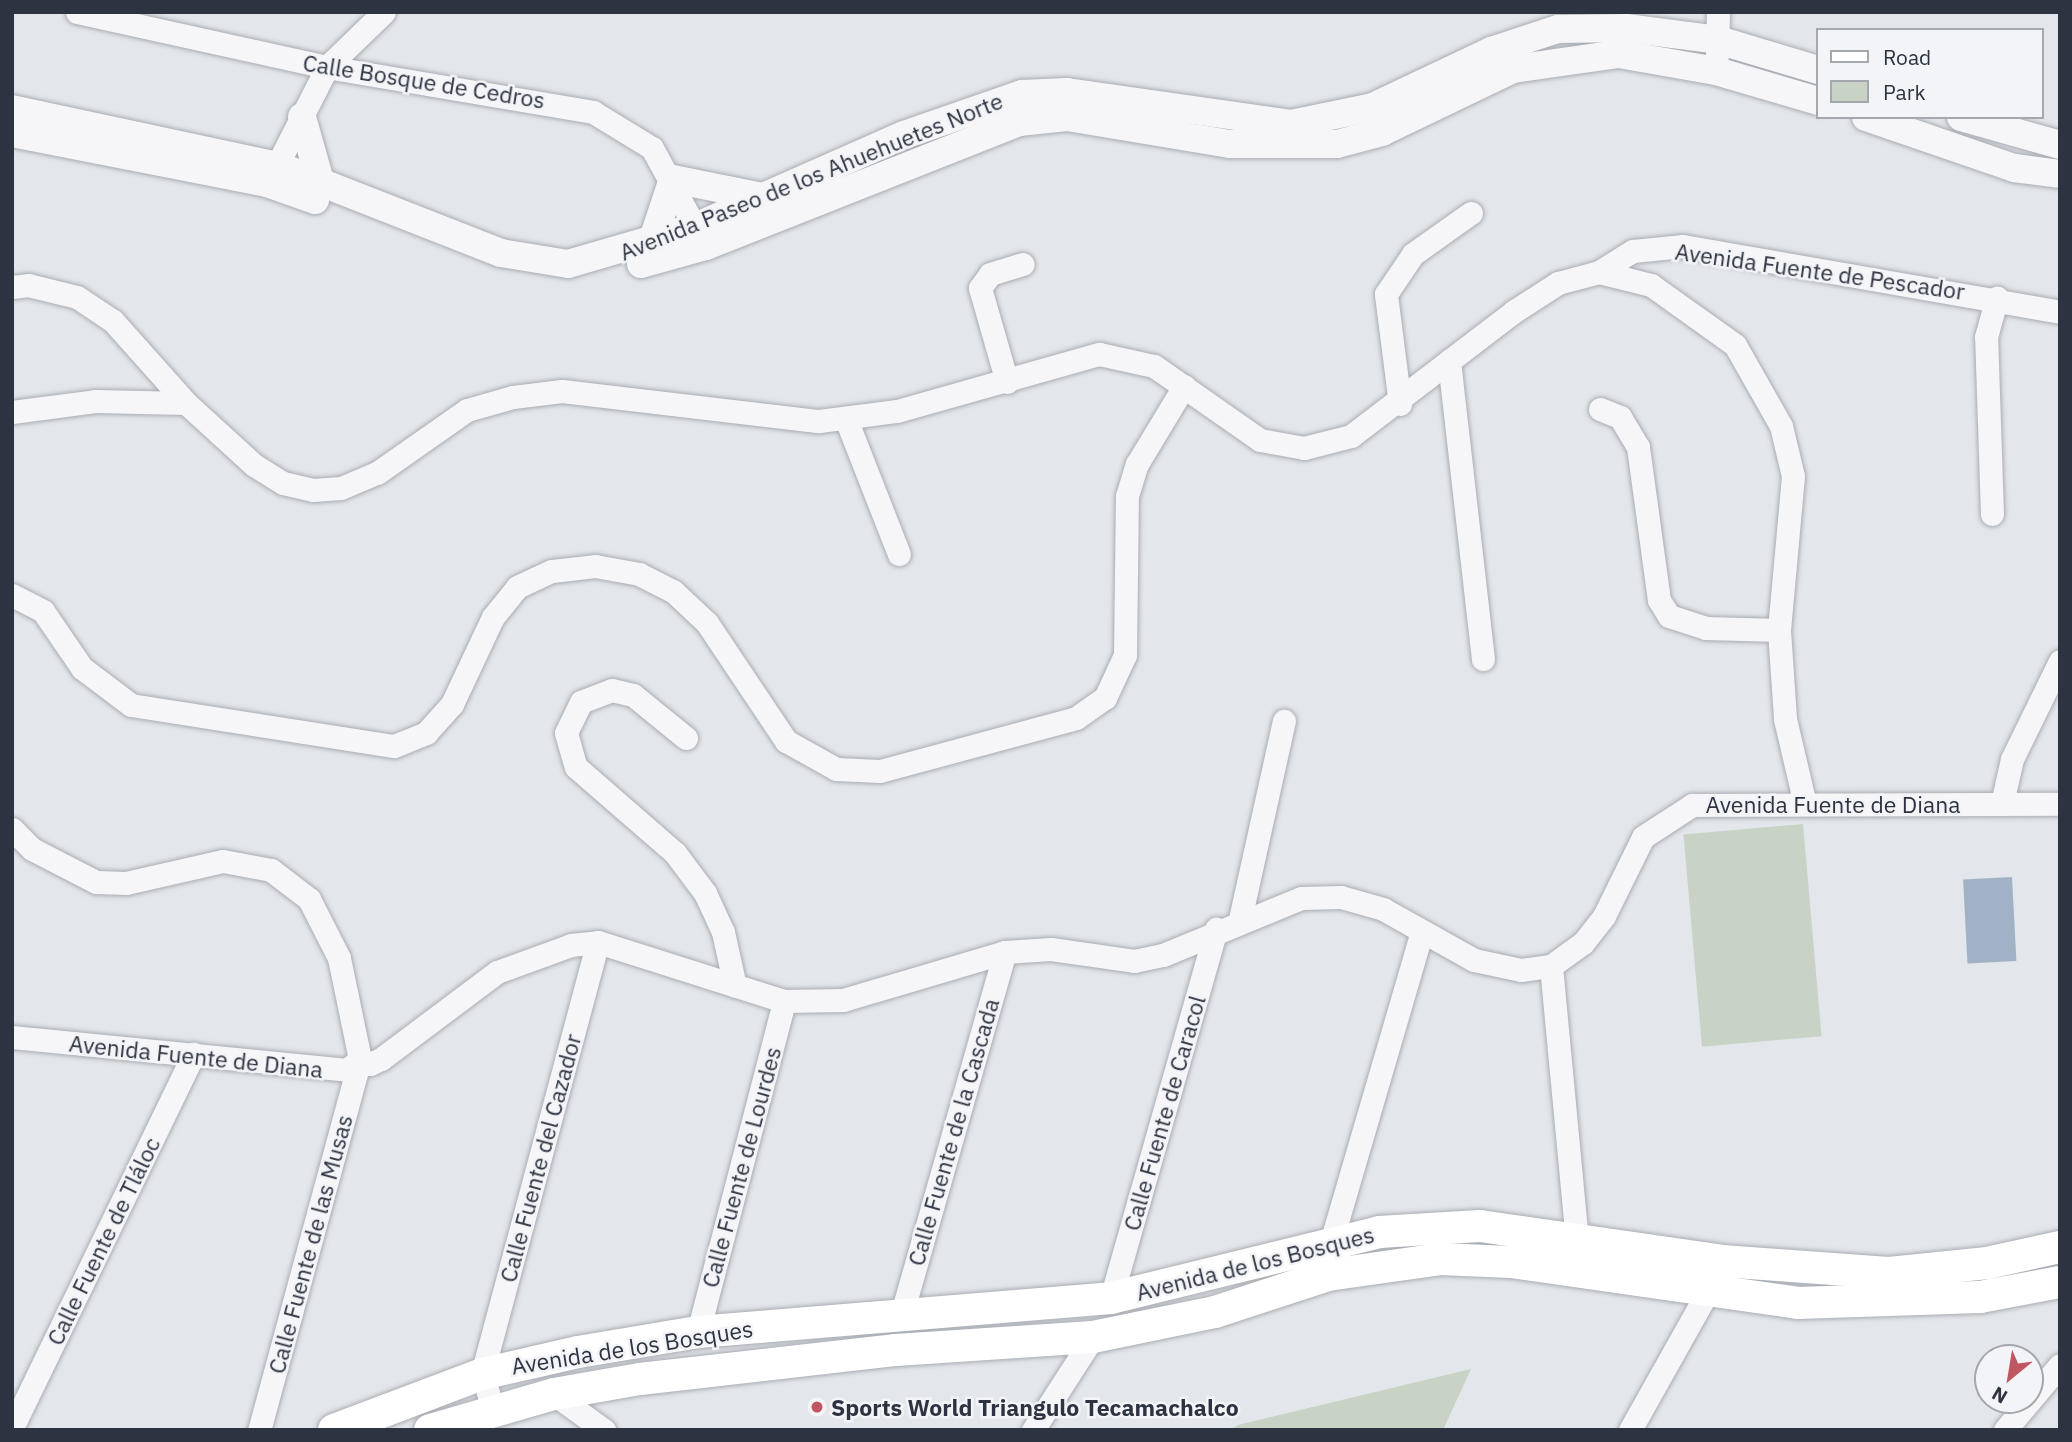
<!DOCTYPE html>
<meta charset="utf-8">
<style>
body{margin:0}
#map{position:relative;width:2072px;height:1442px;overflow:hidden;background:#e3e6ea;font-family:"IBM Plex Sans",sans-serif}
div>[style]{position:absolute}
.green>*{inset:0;background:#c8d3c5;transform-origin:0 0}
.water>*{inset:0;background:#a2b2c6;transform-origin:0 0}
.roads{filter:drop-shadow(0 0 2px #a9adb4) drop-shadow(0 0 2px #a9adb4)}
.minor>*{height:23px;margin:-11.5px;padding:0 11.5px;transform-origin:11.5px;border-radius:11.5px;background:#f6f6f8}
.tertiary>*{height:28px;margin:-14px;padding:0 14px;transform-origin:14px;border-radius:14px;background:#f6f6f8}
.secondary>*{height:32px;margin:-16px;padding:0 16px;transform-origin:16px;border-radius:16px;background:#fff}
.dots>*{width:19px;height:19px;translate:-50% -50%;box-sizing:border-box;border:4px solid #f3f4f7;border-radius:50%}
span{translate:-50% -50%;white-space:nowrap;text-align:center;line-height:1.15;-webkit-text-stroke:5px #f3f4f7;paint-order:stroke}
.street-label{font-size:23px;color:#2d3340}
.poi-label{font-size:23px;color:#2d3340;font-weight:700}
.left{translate:0 -50%;text-align:left}
.frame{position:absolute;inset:0;border:14px solid #2d3340;pointer-events:none}
.legend{position:absolute;left:1816px;top:28px;width:228px;height:91px;box-sizing:border-box;background:#f3f4f7;border:2px solid #a4a7ae;margin:0;padding:9px 12px;list-style:none;font-size:21px;color:#2d3340}
.legend li{display:flex;align-items:center;gap:14px;height:35px}
.legend b{width:35px;border:2px solid #a4a7ae}
.north{position:absolute;left:1974px;top:1344px;width:70px;height:70px;box-sizing:border-box;background:#f3f4f7;border:2px solid #a4a7ae;border-radius:50%;rotate:210deg;font-size:19px;font-weight:700;line-height:28px;text-align:center;color:#2d3340}
.north::after{content:'';display:block;margin:auto;width:24px;height:32px;background:#c15663;clip-path:polygon(50% 0,100% 100%,50% 72%,0 100%)}
</style>
<div id="map">
<div class="green">
<i style="left:1803px;top:824px;width:213px;height:120px;rotate:85deg"></i>
<i style="clip-path:polygon(1471px 1369px,1443px 1430px,1231px 1430px,1238px 1425px)"></i>
</div>
<div class="water">
<i style="left:2012px;top:877px;width:84px;height:49px;rotate:87deg"></i>
</div>
<div class="roads">
<div class="minor">
<i style="left:77px;top:12px;width:256px;rotate:12.4deg"></i>
<i style="left:327px;top:67px;width:270px;rotate:9.6deg"></i>
<i style="left:593px;top:112px;width:69px;rotate:31.4deg"></i>
<i style="left:652px;top:148px;width:105px;rotate:61.5deg"></i>
<i style="left:1717px;top:55px;width:43px;rotate:-88.7deg"></i>
<i style="left:269px;top:181px;width:128px;rotate:-63deg"></i>
<i style="left:327px;top:67px;width:79px;rotate:-44deg"></i>
<i style="left:1599px;top:272px;width:54px;rotate:14deg"></i>
<i style="left:1651px;top:285px;width:103px;rotate:35.5deg"></i>
<i style="left:1735px;top:345px;width:93px;rotate:60.4deg"></i>
<i style="left:1781px;top:426px;width:51px;rotate:76.5deg"></i>
<i style="left:1793px;top:476px;width:155px;rotate:95.2deg"></i>
<i style="left:1779px;top:630px;width:89px;rotate:86.1deg"></i>
<i style="left:1785px;top:719px;width:87px;rotate:76.8deg"></i>
<i style="left:12px;top:287px;width:16px;rotate:-7deg"></i>
<i style="left:28px;top:285px;width:50px;rotate:13.8deg"></i>
<i style="left:77px;top:297px;width:43px;rotate:33.7deg"></i>
<i style="left:113px;top:321px;width:110px;rotate:48.3deg"></i>
<i style="left:186px;top:403px;width:92px;rotate:42.4deg"></i>
<i style="left:254px;top:465px;width:34px;rotate:32deg"></i>
<i style="left:283px;top:483px;width:31px;rotate:13deg"></i>
<i style="left:313px;top:490px;width:28px;rotate:-4deg"></i>
<i style="left:341px;top:488px;width:39px;rotate:-23deg"></i>
<i style="left:377px;top:473px;width:110px;rotate:-35deg"></i>
<i style="left:467px;top:410px;width:48px;rotate:-15.8deg"></i>
<i style="left:513px;top:397px;width:49px;rotate:-7deg"></i>
<i style="left:562px;top:391px;width:259px;rotate:6.7deg"></i>
<i style="left:819px;top:421px;width:79px;rotate:-7.3deg"></i>
<i style="left:897px;top:411px;width:210px;rotate:-15.8deg"></i>
<i style="left:1099px;top:354px;width:56px;rotate:12.3deg"></i>
<i style="left:1154px;top:366px;width:129px;rotate:34.9deg"></i>
<i style="left:1260px;top:440px;width:45px;rotate:10.3deg"></i>
<i style="left:1304px;top:448px;width:49px;rotate:-14.3deg"></i>
<i style="left:1351px;top:436px;width:204px;rotate:-37.4deg"></i>
<i style="left:1513px;top:312px;width:54px;rotate:-32.8deg"></i>
<i style="left:1558px;top:283px;width:42px;rotate:-15deg"></i>
<i style="left:1599px;top:272px;width:40px;rotate:-32deg"></i>
<i style="left:1633px;top:251px;width:50px;rotate:-5.7deg"></i>
<i style="left:1683px;top:246px;width:383px;rotate:9.9deg"></i>
<i style="left:1449px;top:361px;width:300px;rotate:83.5deg"></i>
<i style="left:1007px;top:382px;width:98px;rotate:-106deg"></i>
<i style="left:980px;top:288px;width:17px;rotate:-54deg"></i>
<i style="left:990px;top:274px;width:34px;rotate:-17deg"></i>
<i style="left:1400px;top:404px;width:111px;rotate:-97.3deg"></i>
<i style="left:1386px;top:294px;width:48px;rotate:-56deg"></i>
<i style="left:1413px;top:254px;width:71px;rotate:-35.3deg"></i>
<i style="left:1600px;top:409px;width:22px;rotate:22deg"></i>
<i style="left:1620px;top:417px;width:35px;rotate:59deg"></i>
<i style="left:1638px;top:447px;width:154px;rotate:82.2deg"></i>
<i style="left:1659px;top:600px;width:19px;rotate:58deg"></i>
<i style="left:1669px;top:616px;width:39px;rotate:18deg"></i>
<i style="left:1706px;top:628px;width:73px;rotate:1.6deg"></i>
<i style="left:12px;top:412px;width:84px;rotate:-7.5deg"></i>
<i style="left:95px;top:401px;width:91px;rotate:1.3deg"></i>
<i style="left:846px;top:419px;width:145px;rotate:68.6deg"></i>
<i style="left:1992px;top:514px;width:177px;rotate:-91.9deg"></i>
<i style="left:1986px;top:337px;width:41px;rotate:-74.6deg"></i>
<i style="left:12px;top:595px;width:35px;rotate:27deg"></i>
<i style="left:43px;top:611px;width:69px;rotate:55.6deg"></i>
<i style="left:82px;top:668px;width:61px;rotate:37.1deg"></i>
<i style="left:131px;top:705px;width:266px;rotate:8.9deg"></i>
<i style="left:394px;top:746px;width:35px;rotate:-22deg"></i>
<i style="left:426px;top:733px;width:39px;rotate:-48deg"></i>
<i style="left:452px;top:704px;width:96px;rotate:-64.8deg"></i>
<i style="left:493px;top:617px;width:38px;rotate:-51deg"></i>
<i style="left:517px;top:587px;width:38px;rotate:-25deg"></i>
<i style="left:552px;top:571px;width:43px;rotate:-6.6deg"></i>
<i style="left:595px;top:566px;width:45px;rotate:10.3deg"></i>
<i style="left:639px;top:574px;width:38px;rotate:27deg"></i>
<i style="left:673px;top:591px;width:47px;rotate:43.3deg"></i>
<i style="left:707px;top:623px;width:142px;rotate:56.2deg"></i>
<i style="left:786px;top:741px;width:57px;rotate:29.2deg"></i>
<i style="left:836px;top:769px;width:44px;rotate:2.6deg"></i>
<i style="left:880px;top:771px;width:203px;rotate:-15.1deg"></i>
<i style="left:1076px;top:718px;width:35px;rotate:-35deg"></i>
<i style="left:1105px;top:698px;width:47px;rotate:-65.1deg"></i>
<i style="left:1125px;top:655px;width:159px;rotate:-89.3deg"></i>
<i style="left:1127px;top:496px;width:34px;rotate:-73deg"></i>
<i style="left:1137px;top:464px;width:91px;rotate:-58.9deg"></i>
<i style="left:686px;top:738px;width:68px;rotate:-140.9deg"></i>
<i style="left:633px;top:695px;width:22px;rotate:-167deg"></i>
<i style="left:612px;top:690px;width:33px;rotate:159deg"></i>
<i style="left:581px;top:702px;width:34px;rotate:116deg"></i>
<i style="left:566px;top:733px;width:35px;rotate:74deg"></i>
<i style="left:576px;top:767px;width:131px;rotate:41deg"></i>
<i style="left:675px;top:853px;width:50px;rotate:53.1deg"></i>
<i style="left:705px;top:893px;width:43px;rotate:65.2deg"></i>
<i style="left:723px;top:932px;width:55px;rotate:77.5deg"></i>
<i style="left:2002px;top:803px;width:45px;rotate:-77.2deg"></i>
<i style="left:2012px;top:759px;width:109px;rotate:-63.9deg"></i>
<i style="left:12px;top:829px;width:28px;rotate:45deg"></i>
<i style="left:32px;top:849px;width:72px;rotate:27.3deg"></i>
<i style="left:96px;top:882px;width:30px;rotate:2deg"></i>
<i style="left:126px;top:883px;width:99px;rotate:-12.8deg"></i>
<i style="left:223px;top:861px;width:49px;rotate:10.6deg"></i>
<i style="left:271px;top:870px;width:48px;rotate:37.3deg"></i>
<i style="left:309px;top:899px;width:66px;rotate:63deg"></i>
<i style="left:339px;top:958px;width:103px;rotate:78.3deg"></i>
<i style="left:360px;top:1059px;width:385px;rotate:105.2deg"></i>
<i style="left:1240px;top:919px;width:203px;rotate:-77.5deg"></i>
<i style="left:1551px;top:966px;width:274px;rotate:84.6deg"></i>
<i style="left:12px;top:1037px;width:337px;rotate:5.6deg"></i>
<i style="left:347px;top:1070px;width:17px;rotate:-40deg"></i>
<i style="left:360px;top:1059px;width:11px;rotate:27deg"></i>
<i style="left:370px;top:1064px;width:12px;rotate:-24deg"></i>
<i style="left:381px;top:1059px;width:145px;rotate:-36.9deg"></i>
<i style="left:497px;top:972px;width:79px;rotate:-20deg"></i>
<i style="left:571px;top:945px;width:27px;rotate:-6deg"></i>
<i style="left:598px;top:942px;width:195px;rotate:17.6deg"></i>
<i style="left:784px;top:1001px;width:59px;rotate:-1deg"></i>
<i style="left:843px;top:1000px;width:169px;rotate:-16.5deg"></i>
<i style="left:1005px;top:952px;width:46px;rotate:-3.7deg"></i>
<i style="left:1051px;top:949px;width:84px;rotate:8.2deg"></i>
<i style="left:1134px;top:961px;width:30px;rotate:-12deg"></i>
<i style="left:1163px;top:955px;width:149px;rotate:-22.4deg"></i>
<i style="left:1301px;top:898px;width:40px;rotate:-1.4deg"></i>
<i style="left:1341px;top:897px;width:44px;rotate:15.9deg"></i>
<i style="left:1383px;top:909px;width:104px;rotate:29.3deg"></i>
<i style="left:1474px;top:960px;width:48px;rotate:12deg"></i>
<i style="left:1521px;top:970px;width:30px;rotate:-8deg"></i>
<i style="left:1551px;top:966px;width:39px;rotate:-36deg"></i>
<i style="left:1583px;top:943px;width:34px;rotate:-52deg"></i>
<i style="left:1604px;top:916px;width:88px;rotate:-63.7deg"></i>
<i style="left:1643px;top:837px;width:59px;rotate:-33.1deg"></i>
<i style="left:1692px;top:805px;width:368px;rotate:-0.2deg"></i>
<i style="left:1332px;top:1239px;width:320px;rotate:-73.7deg"></i>
<i style="left:1111px;top:1298px;width:384px;rotate:-74.1deg"></i>
<i style="left:902px;top:1313px;width:375px;rotate:-74.1deg"></i>
<i style="left:698px;top:1332px;width:342px;rotate:-75.4deg"></i>
<i style="left:554px;top:1394px;width:62px;rotate:35.8deg"></i>
<i style="left:493px;top:1409px;width:37px;rotate:-107deg"></i>
<i style="left:482px;top:1374px;width:447px;rotate:-75deg"></i>
<i style="left:12px;top:1428px;width:416px;rotate:-64.1deg"></i>
<i style="left:1033px;top:1430px;width:111px;rotate:-57.2deg"></i>
<i style="left:1630px;top:1430px;width:157px;rotate:-60.7deg"></i>
<i style="left:2005px;top:1430px;width:85px;rotate:-49.8deg"></i>
</div>
<div class="tertiary">
<i style="left:12px;top:109px;width:273px;rotate:12.1deg"></i>
<i style="left:279px;top:166px;width:238px;rotate:21.4deg"></i>
<i style="left:501px;top:253px;width:68px;rotate:9.3deg"></i>
<i style="left:568px;top:264px;width:132px;rotate:-16.2deg"></i>
<i style="left:695px;top:227px;width:228px;rotate:-23.8deg"></i>
<i style="left:904px;top:135px;width:125px;rotate:-19.2deg"></i>
<i style="left:1022px;top:94px;width:45px;rotate:-2.5deg"></i>
<i style="left:1067px;top:92px;width:226px;rotate:8.1deg"></i>
<i style="left:1291px;top:124px;width:84px;rotate:-11.7deg"></i>
<i style="left:1373px;top:107px;width:131px;rotate:-25.4deg"></i>
<i style="left:1491px;top:51px;width:71px;rotate:-18.2deg"></i>
<i style="left:1558px;top:29px;width:68px;rotate:-0.8deg"></i>
<i style="left:1626px;top:28px;width:93px;rotate:7.4deg"></i>
<i style="left:1718px;top:40px;width:104px;rotate:16.7deg"></i>
<i style="left:302px;top:117px;width:66px;rotate:74.3deg"></i>
<i style="left:1866px;top:117px;width:157px;rotate:19deg"></i>
<i style="left:2014px;top:168px;width:46px;rotate:7.4deg"></i>
<i style="left:1961px;top:117px;width:103px;rotate:15.8deg"></i>
<i style="left:12px;top:133px;width:260px;rotate:11.1deg"></i>
<i style="left:267px;top:183px;width:51px;rotate:19.5deg"></i>
<i style="left:652px;top:242px;width:66px;rotate:-71.6deg"></i>
<i style="left:673px;top:179px;width:91px;rotate:11.4deg"></i>
<i style="left:641px;top:264px;width:67px;rotate:-15.5deg"></i>
<i style="left:706px;top:246px;width:337px;rotate:-21.6deg"></i>
<i style="left:1019px;top:122px;width:48px;rotate:-5.9deg"></i>
<i style="left:1067px;top:117px;width:165px;rotate:9.4deg"></i>
<i style="left:1230px;top:144px;width:107px"></i>
<i style="left:1337px;top:144px;width:47px;rotate:-14.9deg"></i>
<i style="left:1382px;top:132px;width:145px;rotate:-25.7deg"></i>
<i style="left:1513px;top:69px;width:107px;rotate:-8.1deg"></i>
<i style="left:1619px;top:54px;width:98px;rotate:9.9deg"></i>
<i style="left:1716px;top:71px;width:106px;rotate:16.4deg"></i>
</div>
<div class="secondary">
<i style="left:334px;top:1430px;width:158px;rotate:-20.7deg"></i>
<i style="left:482px;top:1374px;width:98px;rotate:-12.9deg"></i>
<i style="left:578px;top:1352px;width:122px;rotate:-9.5deg"></i>
<i style="left:698px;top:1332px;width:414px;rotate:-4.7deg"></i>
<i style="left:1111px;top:1298px;width:276px;rotate:-13.8deg"></i>
<i style="left:1379px;top:1232px;width:101px;rotate:-3.4deg"></i>
<i style="left:1480px;top:1226px;width:245px;rotate:8.2deg"></i>
<i style="left:1722px;top:1261px;width:167px;rotate:4.1deg"></i>
<i style="left:1889px;top:1273px;width:99px;rotate:-5.8deg"></i>
<i style="left:1987px;top:1263px;width:75px;rotate:-12.4deg"></i>
<i style="left:430px;top:1430px;width:129px;rotate:-16.2deg"></i>
<i style="left:554px;top:1394px;width:87px;rotate:-9.9deg"></i>
<i style="left:640px;top:1379px;width:258px;rotate:-6.5deg"></i>
<i style="left:896px;top:1350px;width:197px;rotate:-3.8deg"></i>
<i style="left:1093px;top:1337px;width:125px;rotate:-11.6deg"></i>
<i style="left:1215px;top:1312px;width:119px;rotate:-18.1deg"></i>
<i style="left:1328px;top:1275px;width:113px;rotate:-8.1deg"></i>
<i style="left:1440px;top:1259px;width:71px;rotate:2.4deg"></i>
<i style="left:1511px;top:1262px;width:290px;rotate:8.1deg"></i>
<i style="left:1798px;top:1303px;width:182px;rotate:-1.9deg"></i>
<i style="left:1980px;top:1297px;width:81px;rotate:-10.6deg"></i>
</div>
</div>
<div class="dots">
<i style="left:817px;top:1407px;background:#c15663"></i>
</div>
<div class="street-label">
<span style="left:424px;top:81px;rotate:9deg">Calle Bosque de Cedros</span>
<span style="left:811px;top:176px;rotate:-22deg">Avenida Paseo de los Ahuehuetes Norte</span>
<span style="left:1820px;top:271px;rotate:8deg">Avenida Fuente de Pescador</span>
<span style="left:1833px;top:804px">Avenida Fuente de Diana</span>
<span style="left:196px;top:1056px;rotate:6deg">Avenida Fuente de Diana</span>
<span style="left:1164px;top:1113px;rotate:-74deg">Calle Fuente de Caracol</span>
<span style="left:953px;top:1132px;rotate:-74deg">Calle Fuente de la Cascada</span>
<span style="left:540px;top:1158px;rotate:-75deg">Calle Fuente del Cazador</span>
<span style="left:741px;top:1167px;rotate:-75deg">Calle Fuente de Lourdes</span>
<span style="left:103px;top:1241px;rotate:-64deg">Calle Fuente de Tláloc</span>
<span style="left:310px;top:1244px;rotate:-75deg">Calle Fuente de las Musas</span>
<span style="left:1255px;top:1263px;rotate:-14deg">Avenida de los Bosques</span>
<span style="left:632px;top:1347px;rotate:-9deg">Avenida de los Bosques</span>
</div>
<div class="poi-label">
<span class="left" style="left:831px;top:1407px">Sports World Triangulo Tecamachalco</span>
</div>
<div class="frame"></div>
<ul class="legend">
<li><b style="height:9px;background:#fff"></b>Road</li>
<li><b style="height:19px;background:#c8d3c5"></b>Park</li>
</ul>
<div class="north">N</div>
</div>
